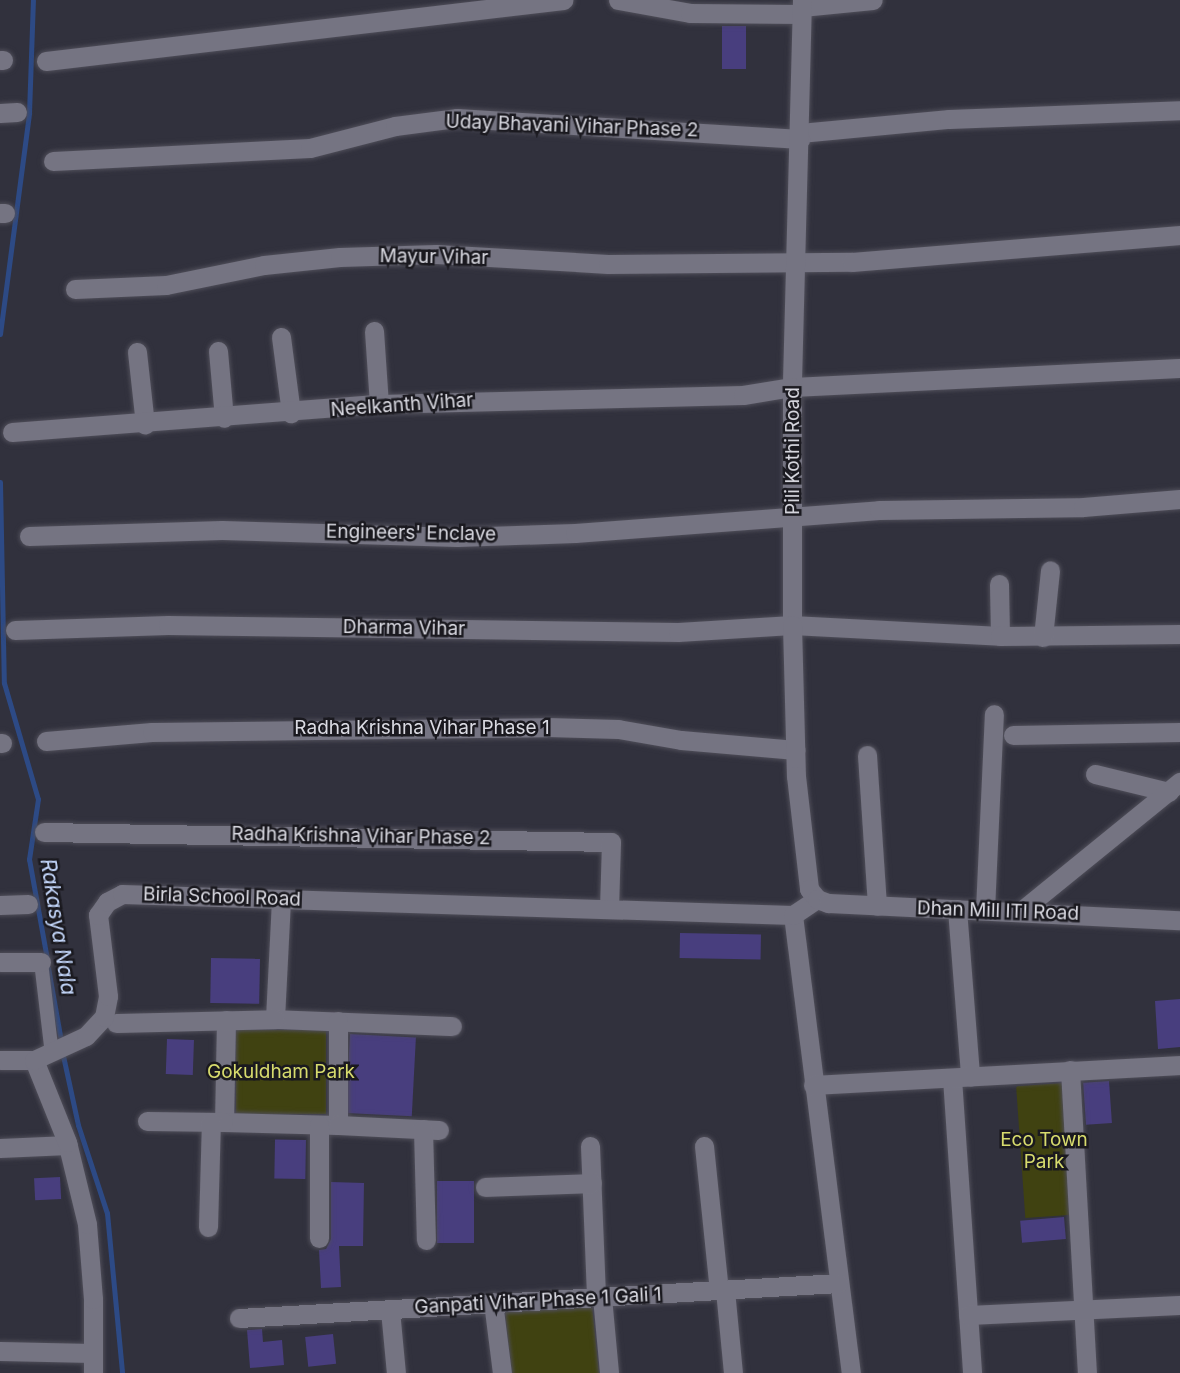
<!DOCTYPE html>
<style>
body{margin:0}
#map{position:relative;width:1180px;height:1373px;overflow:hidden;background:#31313d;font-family:Inter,sans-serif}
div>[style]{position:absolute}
.green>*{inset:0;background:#404211;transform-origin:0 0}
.stream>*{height:5px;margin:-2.5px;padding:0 2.5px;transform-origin:2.5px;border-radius:2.5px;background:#2d4a85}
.building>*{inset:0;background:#483e7e;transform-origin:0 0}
.roads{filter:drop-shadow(0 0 2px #4f4e59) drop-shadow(0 0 2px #4f4e59)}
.pedestrian>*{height:14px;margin:-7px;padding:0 7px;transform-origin:7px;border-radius:7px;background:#757482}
.minor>*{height:19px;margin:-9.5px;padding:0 9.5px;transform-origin:9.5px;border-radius:9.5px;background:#757482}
.tertiary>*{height:19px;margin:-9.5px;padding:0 9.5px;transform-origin:9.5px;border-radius:9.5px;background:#757482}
span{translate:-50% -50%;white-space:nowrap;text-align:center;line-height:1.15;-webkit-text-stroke:5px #1a191f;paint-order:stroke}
.street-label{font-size:19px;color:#dadae2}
.park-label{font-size:19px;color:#d7db6d}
.water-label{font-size:21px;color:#c4d7fb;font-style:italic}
</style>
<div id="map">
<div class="green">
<i style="left:236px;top:1030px;width:90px;height:84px"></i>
<i style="left:1063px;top:1083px;width:132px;height:47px;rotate:86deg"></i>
<i style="clip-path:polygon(592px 1306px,599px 1373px,512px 1373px,505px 1312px)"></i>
</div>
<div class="stream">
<i style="left:0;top:334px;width:223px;rotate:-82.5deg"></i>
<i style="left:29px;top:113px;width:113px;rotate:-88deg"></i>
<i style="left:0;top:482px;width:201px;rotate:88.9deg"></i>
<i style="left:4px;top:683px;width:121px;rotate:73.7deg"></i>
<i style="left:38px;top:799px;width:61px;rotate:98.5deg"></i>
<i style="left:29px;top:859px;width:102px;rotate:79.8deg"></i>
<i style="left:48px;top:968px;width:74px;rotate:79.9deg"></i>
<i style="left:62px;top:1051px;width:76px;rotate:77.8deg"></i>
<i style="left:78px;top:1125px;width:93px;rotate:71.8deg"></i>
<i style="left:107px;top:1213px;width:161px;rotate:84.6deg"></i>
</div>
<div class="building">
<i style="left:722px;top:26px;width:24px;height:43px"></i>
<i style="left:680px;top:933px;width:81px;height:25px;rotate:1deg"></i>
<i style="left:211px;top:958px;width:49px;height:45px;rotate:1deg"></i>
<i style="clip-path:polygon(1180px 999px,1180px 1047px,1158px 1049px,1155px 1001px)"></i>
<i style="left:350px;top:1034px;width:66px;height:79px;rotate:3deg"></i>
<i style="left:167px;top:1039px;width:27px;height:35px;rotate:2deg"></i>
<i style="left:1109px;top:1081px;width:42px;height:26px;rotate:86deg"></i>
<i style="left:306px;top:1140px;width:39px;height:31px;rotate:91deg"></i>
<i style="left:60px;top:1177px;width:22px;height:26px;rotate:87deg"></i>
<i style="left:437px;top:1181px;width:37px;height:62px"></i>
<i style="clip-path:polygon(331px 1182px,364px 1183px,363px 1246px,339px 1246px,341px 1287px,321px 1288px,319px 1250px,326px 1249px,331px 1239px)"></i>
<i style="left:1064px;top:1217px;width:22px;height:44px;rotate:85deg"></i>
<i style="clip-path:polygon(262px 1329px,263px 1342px,282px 1340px,284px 1365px,250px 1368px,247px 1330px)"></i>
<i style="left:333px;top:1334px;width:30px;height:28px;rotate:84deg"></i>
</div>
<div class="roads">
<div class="pedestrian">
<i style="left:41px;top:962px;width:93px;rotate:83.2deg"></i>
</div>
<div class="minor">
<i style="left:618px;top:0;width:73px;rotate:10.2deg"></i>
<i style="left:690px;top:13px;width:111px;rotate:0.5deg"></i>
<i style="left:802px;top:7px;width:71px;rotate:-5.6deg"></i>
<i style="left:0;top:60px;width:3px"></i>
<i style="left:46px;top:61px;width:521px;rotate:-6.73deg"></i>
<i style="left:0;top:113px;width:17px;rotate:-3deg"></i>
<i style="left:800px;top:133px;width:150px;rotate:-5.4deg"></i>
<i style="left:949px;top:119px;width:231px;rotate:-2.2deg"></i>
<i style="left:53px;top:161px;width:257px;rotate:-2.9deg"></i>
<i style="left:310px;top:148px;width:88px;rotate:-14.5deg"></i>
<i style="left:395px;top:126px;width:63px;rotate:-7.4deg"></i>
<i style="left:457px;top:118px;width:344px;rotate:3.5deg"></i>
<i style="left:0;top:213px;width:5px"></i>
<i style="left:75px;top:289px;width:91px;rotate:-2.5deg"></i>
<i style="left:166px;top:285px;width:100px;rotate:-11.5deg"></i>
<i style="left:264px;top:265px;width:76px;rotate:-6deg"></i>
<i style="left:340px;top:257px;width:96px;rotate:-1.8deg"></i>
<i style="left:436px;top:254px;width:172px;rotate:3.3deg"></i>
<i style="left:608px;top:264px;width:244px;rotate:-0.5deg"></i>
<i style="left:852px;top:262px;width:329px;rotate:-4.7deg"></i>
<i style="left:374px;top:331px;width:73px;rotate:86.1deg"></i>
<i style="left:281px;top:337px;width:77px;rotate:82.5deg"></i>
<i style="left:218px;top:351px;width:67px;rotate:84.9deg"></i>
<i style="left:137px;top:352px;width:73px;rotate:83.7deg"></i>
<i style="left:12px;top:432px;width:368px;rotate:-4.4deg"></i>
<i style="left:379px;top:404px;width:364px;rotate:-1.4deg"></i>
<i style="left:743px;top:395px;width:50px;rotate:-9.3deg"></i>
<i style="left:792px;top:387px;width:388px;rotate:-2.8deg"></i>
<i style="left:29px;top:536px;width:193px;rotate:-1.8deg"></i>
<i style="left:222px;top:530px;width:235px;rotate:1.7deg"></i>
<i style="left:457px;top:537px;width:118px;rotate:-1.9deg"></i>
<i style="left:575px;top:533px;width:305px;rotate:-4.3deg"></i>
<i style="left:879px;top:510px;width:204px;rotate:-0.8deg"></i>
<i style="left:1083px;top:507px;width:97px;rotate:-4.7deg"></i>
<i style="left:999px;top:584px;width:52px;rotate:88.9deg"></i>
<i style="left:15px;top:630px;width:153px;rotate:-1.9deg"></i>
<i style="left:168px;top:625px;width:510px;rotate:0.79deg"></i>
<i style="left:678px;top:632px;width:114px;rotate:-3.5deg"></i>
<i style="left:792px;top:625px;width:208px;rotate:3deg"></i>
<i style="left:1000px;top:636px;width:180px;rotate:-0.6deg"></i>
<i style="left:1043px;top:637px;width:67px;rotate:-84deg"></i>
<i style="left:1013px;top:735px;width:167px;rotate:-1deg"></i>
<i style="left:46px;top:741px;width:106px;rotate:-4.9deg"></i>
<i style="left:152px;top:732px;width:395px;rotate:-0.7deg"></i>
<i style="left:547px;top:727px;width:71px;rotate:1.6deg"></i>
<i style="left:618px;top:729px;width:64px;rotate:9.9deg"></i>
<i style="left:681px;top:740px;width:115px;rotate:5deg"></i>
<i style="left:0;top:743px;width:2px"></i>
<i style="left:867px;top:755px;width:151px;rotate:86.2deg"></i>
<i style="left:1095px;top:774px;width:76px;rotate:13.7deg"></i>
<i style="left:44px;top:832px;width:567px;rotate:1.01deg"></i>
<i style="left:611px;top:842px;width:66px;rotate:91.7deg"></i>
<i style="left:281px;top:900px;width:119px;rotate:92.9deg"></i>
<i style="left:275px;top:1019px;width:177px;rotate:2.3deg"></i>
<i style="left:0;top:905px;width:28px;rotate:-2deg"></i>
<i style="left:957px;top:909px;width:168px;rotate:85.5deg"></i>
<i style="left:985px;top:910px;width:196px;rotate:-87.4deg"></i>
<i style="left:1021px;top:911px;width:205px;rotate:-39.1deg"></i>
<i style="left:793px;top:915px;width:462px;rotate:82.8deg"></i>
<i style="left:0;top:962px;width:41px"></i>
<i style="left:226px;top:1020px;width:102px;rotate:91.1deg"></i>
<i style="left:224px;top:1122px;width:114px;rotate:1.5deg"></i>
<i style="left:338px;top:1125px;width:104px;rotate:-90deg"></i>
<i style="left:116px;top:1023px;width:159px;rotate:-1.4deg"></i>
<i style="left:0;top:1060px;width:34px"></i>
<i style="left:1070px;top:1070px;width:303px;rotate:86.8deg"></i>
<i style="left:952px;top:1078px;width:296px;rotate:86.1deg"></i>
<i style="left:813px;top:1085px;width:368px;rotate:-3.1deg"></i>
<i style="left:147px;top:1121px;width:76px;rotate:0.8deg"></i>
<i style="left:319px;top:1125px;width:113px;rotate:90deg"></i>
<i style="left:338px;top:1125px;width:101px;rotate:2.8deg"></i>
<i style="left:423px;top:1129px;width:111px;rotate:88.5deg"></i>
<i style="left:590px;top:1146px;width:151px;rotate:87.7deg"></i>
<i style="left:704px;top:1146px;width:145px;rotate:84.1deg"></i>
<i style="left:0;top:1148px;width:68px;rotate:-2.5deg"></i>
<i style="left:485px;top:1187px;width:107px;rotate:-2.1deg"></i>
<i style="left:208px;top:1227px;width:105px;rotate:-88.4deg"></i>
<i style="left:725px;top:1290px;width:83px;rotate:84.5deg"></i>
<i style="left:602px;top:1297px;width:76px;rotate:84.7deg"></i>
<i style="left:493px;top:1302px;width:72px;rotate:82.8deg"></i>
<i style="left:390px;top:1310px;width:63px;rotate:84.6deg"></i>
<i style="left:968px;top:1315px;width:212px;rotate:-2.7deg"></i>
<i style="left:239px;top:1318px;width:600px;rotate:-3.34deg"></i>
<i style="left:0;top:1351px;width:92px;rotate:1.2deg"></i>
<i style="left:93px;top:1373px;width:74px;rotate:-90deg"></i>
<i style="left:93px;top:1299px;width:75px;rotate:-94.6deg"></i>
<i style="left:87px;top:1224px;width:84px;rotate:-103.7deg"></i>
<i style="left:67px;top:1142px;width:88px;rotate:-111.9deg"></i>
<i style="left:34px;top:1060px;width:57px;rotate:-24.8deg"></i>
<i style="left:86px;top:1036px;width:26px;rotate:-47deg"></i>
<i style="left:104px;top:1017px;width:21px;rotate:-79deg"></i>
<i style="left:108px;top:996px;width:82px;rotate:-97deg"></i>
<i style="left:98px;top:915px;width:16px;rotate:-55deg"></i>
<i style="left:107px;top:902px;width:17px;rotate:-28deg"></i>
<i style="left:122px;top:894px;width:671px;rotate:1.79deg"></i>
<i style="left:793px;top:915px;width:29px;rotate:-34deg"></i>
</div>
<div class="tertiary">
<i style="left:802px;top:0;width:387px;rotate:91.5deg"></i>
<i style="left:792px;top:387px;width:238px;rotate:90deg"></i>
<i style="left:792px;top:625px;width:151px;rotate:88.5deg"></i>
<i style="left:796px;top:776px;width:114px;rotate:83.4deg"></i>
<i style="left:809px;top:889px;width:13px;rotate:51deg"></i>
<i style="left:817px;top:899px;width:12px;rotate:20deg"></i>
<i style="left:828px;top:903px;width:352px;rotate:2.8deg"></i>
</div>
</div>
<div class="street-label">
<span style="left:572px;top:126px;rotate:2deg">Uday Bhavani Vihar Phase 2</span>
<span style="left:434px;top:257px;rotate:1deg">Mayur Vihar</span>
<span style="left:402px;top:405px;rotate:-4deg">Neelkanth Vihar</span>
<span style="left:793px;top:451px;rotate:-90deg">Pili Kothi Road</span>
<span style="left:411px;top:533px;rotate:1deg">Engineers' Enclave</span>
<span style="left:404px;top:628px;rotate:1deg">Dharma Vihar</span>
<span style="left:422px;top:728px">Radha Krishna Vihar Phase 1</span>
<span style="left:361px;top:836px;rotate:1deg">Radha Krishna Vihar Phase 2</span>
<span style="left:222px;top:897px;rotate:2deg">Birla School Road</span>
<span style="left:998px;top:911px;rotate:2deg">Dhan Mill ITI Road</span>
<span style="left:538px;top:1301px;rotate:-3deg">Ganpati Vihar Phase 1 Gali 1</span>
</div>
<div class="park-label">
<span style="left:281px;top:1072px">Gokuldham Park</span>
<span style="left:1044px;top:1151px">Eco Town<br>Park</span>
</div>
<div class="water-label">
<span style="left:58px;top:927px;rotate:81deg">Rakasya Nala</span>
</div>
</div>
